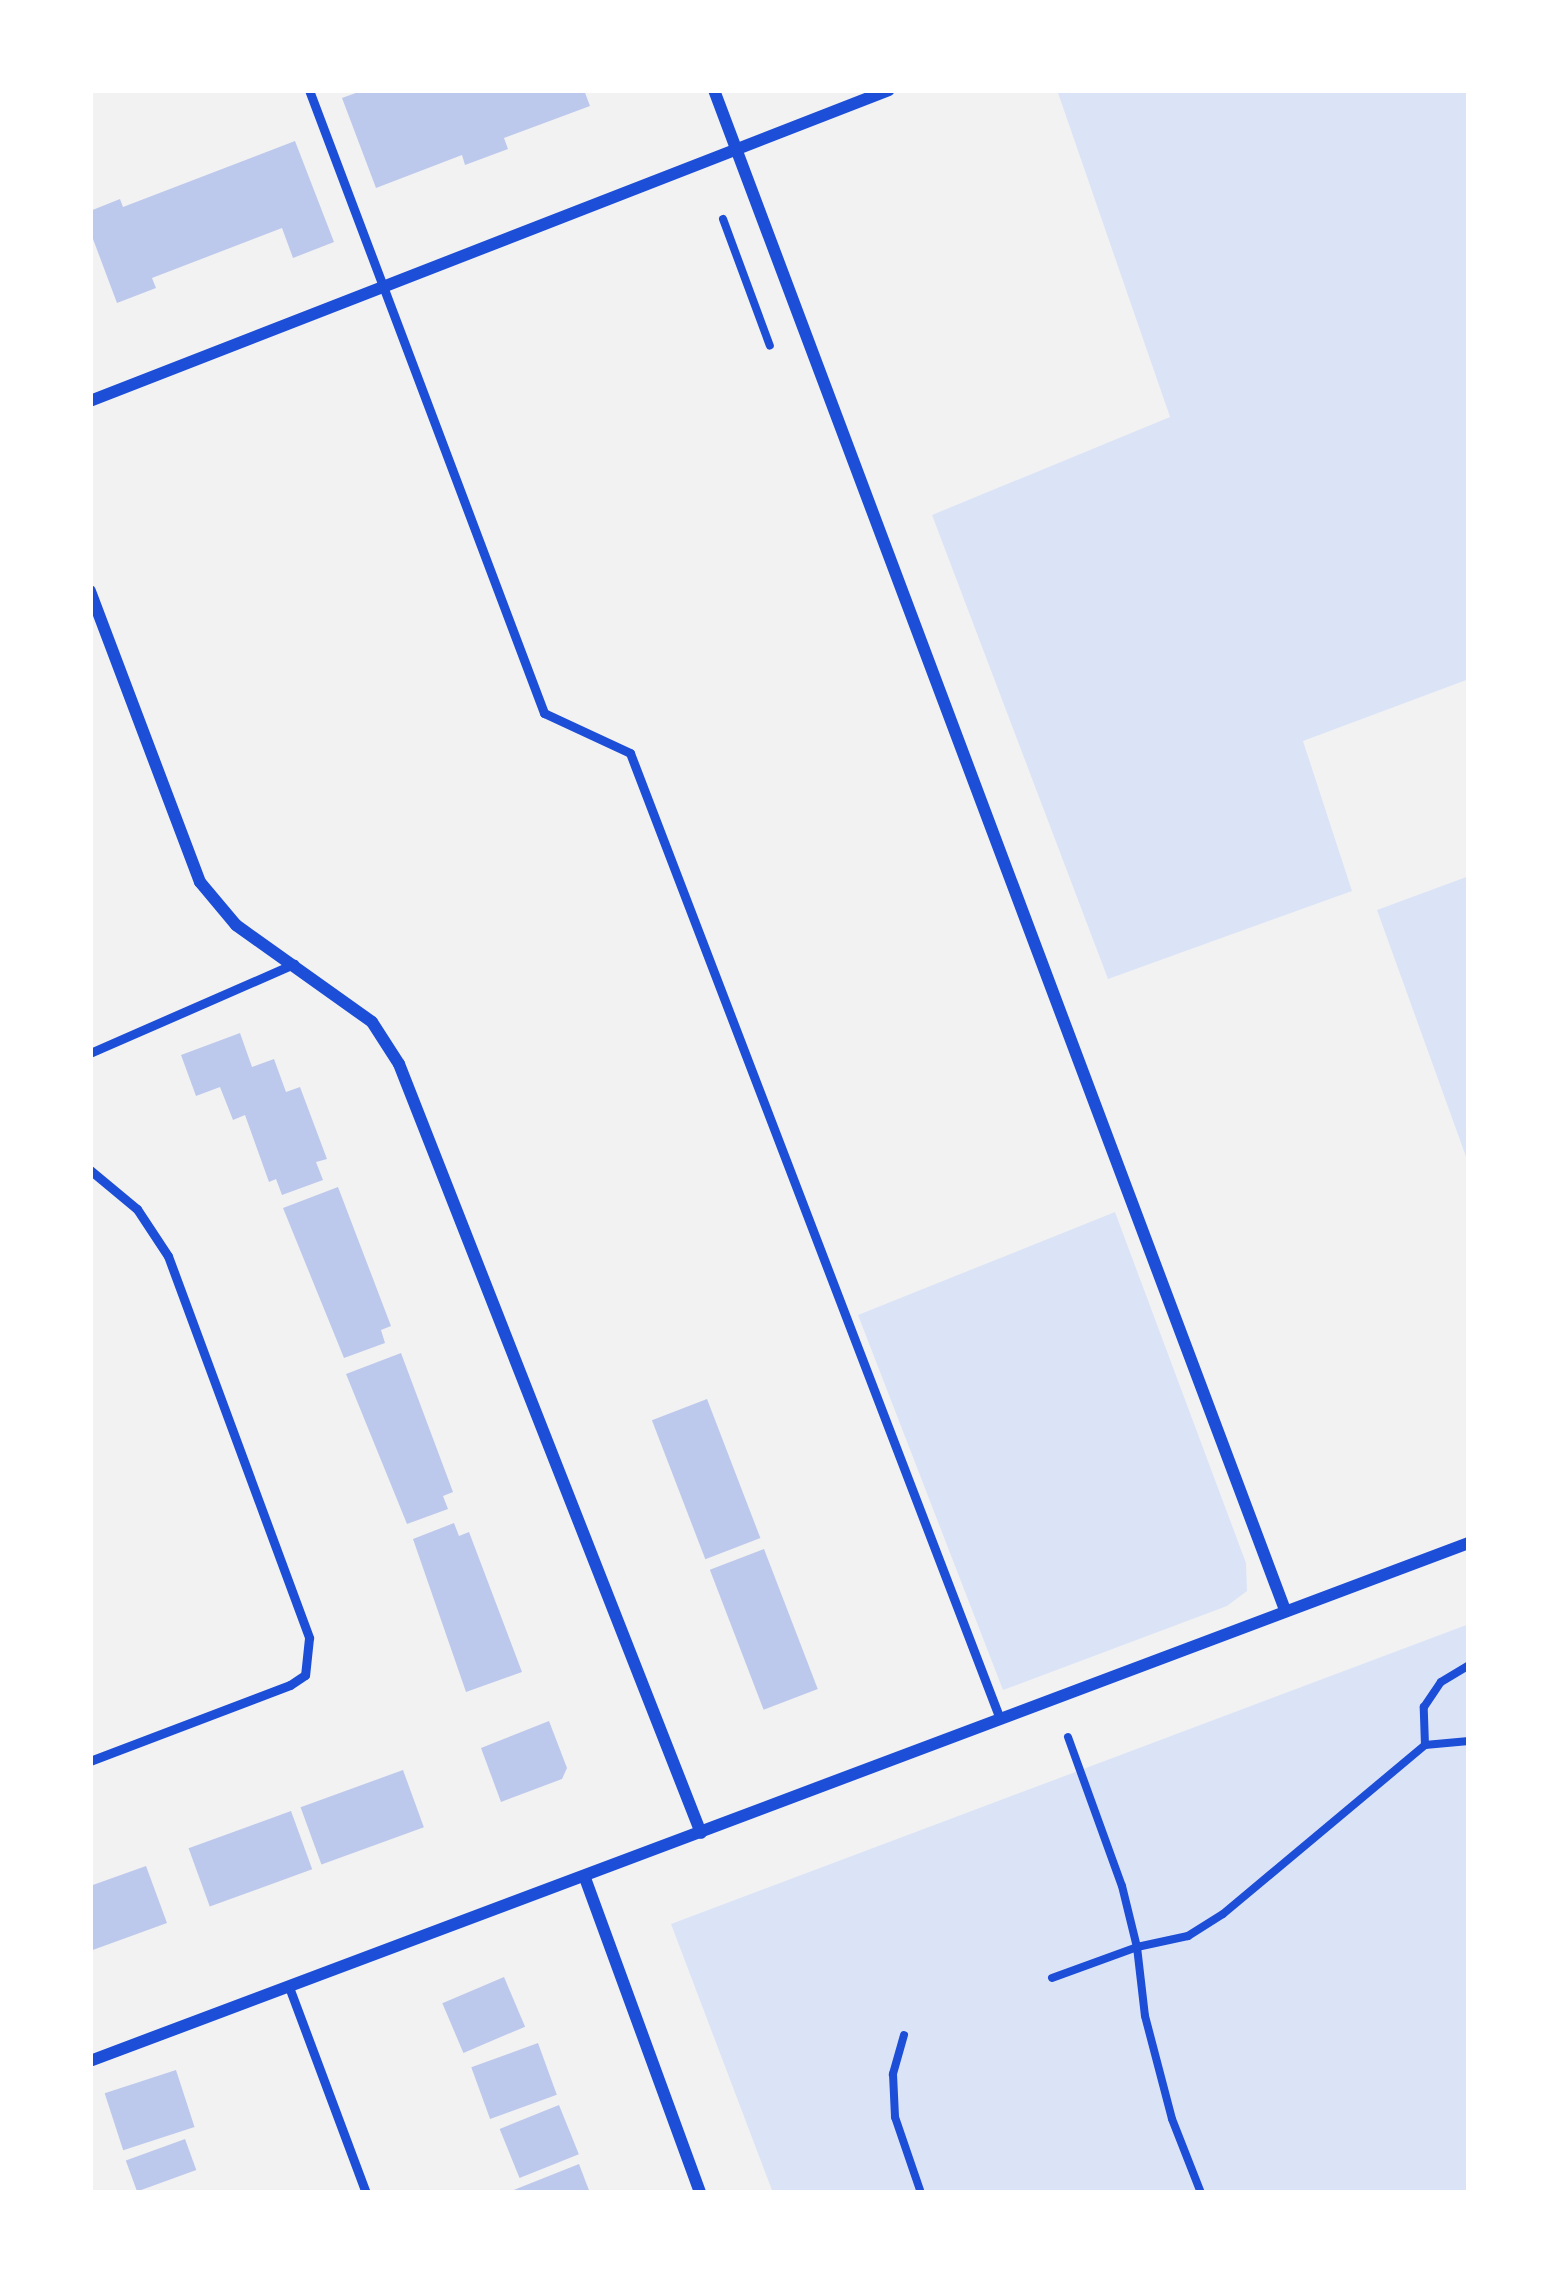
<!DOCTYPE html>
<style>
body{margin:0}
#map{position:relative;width:1559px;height:2283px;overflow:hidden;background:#f2f2f2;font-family:"Space Grotesk",sans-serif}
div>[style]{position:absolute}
.green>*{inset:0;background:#dbe4f7}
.building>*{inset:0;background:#bdc9ec;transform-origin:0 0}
.path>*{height:8px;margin:-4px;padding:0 4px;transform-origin:4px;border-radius:4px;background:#1d4ed8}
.service>*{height:9px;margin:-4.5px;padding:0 4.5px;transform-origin:4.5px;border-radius:4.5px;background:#1d4ed8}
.minor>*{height:12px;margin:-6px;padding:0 6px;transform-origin:6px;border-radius:6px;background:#1d4ed8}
span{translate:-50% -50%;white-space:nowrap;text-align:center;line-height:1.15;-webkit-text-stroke:9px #fff;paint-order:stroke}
.frame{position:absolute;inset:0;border:93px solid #fff;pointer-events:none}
</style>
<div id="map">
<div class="green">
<i style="clip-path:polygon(1057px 90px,1469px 90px,1469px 679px,1303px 741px,1352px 891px,1108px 979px,932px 515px,1170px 417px)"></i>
<i style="clip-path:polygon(1469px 876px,1469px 1165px,1377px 910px)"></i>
<i style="clip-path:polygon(1115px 1212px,1246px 1563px,1247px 1591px,1227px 1606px,1003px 1690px,858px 1315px)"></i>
<i style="clip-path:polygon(1469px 1624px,1469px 2193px,773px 2193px,671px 1924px)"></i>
</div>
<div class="building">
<i style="clip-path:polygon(364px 90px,584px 90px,590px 106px,504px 138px,508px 149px,465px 165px,462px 155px,376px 188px,342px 98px)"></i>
<i style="clip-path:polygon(295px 141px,334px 242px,293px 258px,282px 228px,152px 278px,156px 288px,117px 303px,90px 231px,90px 211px,120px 199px,123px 207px)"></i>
<i style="clip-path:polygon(240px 1033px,252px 1067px,274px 1059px,286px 1092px,300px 1087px,327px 1159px,316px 1162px,323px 1180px,282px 1195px,276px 1179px,269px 1182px,245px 1115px,233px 1120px,220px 1087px,196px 1096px,181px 1055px)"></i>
<i style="clip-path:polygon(338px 1187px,391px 1326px,381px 1330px,385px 1343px,344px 1358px,283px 1208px)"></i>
<i style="clip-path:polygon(401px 1353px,453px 1492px,443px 1496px,448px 1509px,407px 1524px,346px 1374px)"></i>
<i style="left:707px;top:1399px;width:149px;height:59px;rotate:69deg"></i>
<i style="clip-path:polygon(454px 1523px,459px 1536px,469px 1532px,522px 1672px,466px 1692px,413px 1539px)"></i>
<i style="left:764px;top:1549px;width:150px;height:58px;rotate:69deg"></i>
<i style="clip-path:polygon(549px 1721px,567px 1768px,562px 1779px,501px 1802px,481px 1748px)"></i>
<i style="left:403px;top:1770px;width:61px;height:109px;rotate:70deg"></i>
<i style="left:291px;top:1811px;width:62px;height:109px;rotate:70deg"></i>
<i style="clip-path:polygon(146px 1866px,167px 1923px,90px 1951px,90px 1886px)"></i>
<i style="left:504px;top:1977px;width:54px;height:67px;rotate:67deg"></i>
<i style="left:538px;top:2043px;width:55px;height:71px;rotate:70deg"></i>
<i style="left:176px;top:2070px;width:60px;height:75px;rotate:72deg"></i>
<i style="left:559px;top:2105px;width:53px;height:64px;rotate:68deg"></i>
<i style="left:185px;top:2139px;width:33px;height:63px;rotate:70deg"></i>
<i style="clip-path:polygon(579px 2164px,590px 2193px,506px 2193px)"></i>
</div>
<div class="path">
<i style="left:723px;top:219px;width:135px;rotate:69.7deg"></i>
<i style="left:1068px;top:1737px;width:158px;rotate:70.1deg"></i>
<i style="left:1122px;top:1886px;width:63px;rotate:76.2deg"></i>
<i style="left:1137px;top:1947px;width:69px;rotate:83.4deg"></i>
<i style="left:1145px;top:2016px;width:106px;rotate:75.3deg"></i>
<i style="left:1172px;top:2119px;width:79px;rotate:68.6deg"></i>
<i style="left:1425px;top:1745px;width:44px;rotate:-5.2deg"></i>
<i style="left:1052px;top:1978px;width:90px;rotate:-20deg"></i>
<i style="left:1137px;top:1947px;width:52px;rotate:-12.2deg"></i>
<i style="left:1188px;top:1936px;width:41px;rotate:-32.2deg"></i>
<i style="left:1223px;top:1914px;width:263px;rotate:-39.9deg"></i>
<i style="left:1425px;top:1745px;width:38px;rotate:-92deg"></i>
<i style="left:1424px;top:1707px;width:30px;rotate:-56deg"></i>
<i style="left:1441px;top:1682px;width:33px;rotate:-31deg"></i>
<i style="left:904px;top:2035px;width:41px;rotate:105.8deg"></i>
<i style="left:893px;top:2074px;width:43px;rotate:87.3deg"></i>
<i style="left:895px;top:2117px;width:80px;rotate:71.1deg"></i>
</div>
<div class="service">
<i style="left:309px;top:90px;width:666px;rotate:69.33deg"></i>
<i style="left:544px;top:713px;width:95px;rotate:24.9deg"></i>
<i style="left:630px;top:753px;width:1034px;rotate:69.04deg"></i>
<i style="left:90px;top:1053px;width:223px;rotate:-23.6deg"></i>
<i style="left:90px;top:1170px;width:61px;rotate:39.7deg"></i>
<i style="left:137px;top:1209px;width:56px;rotate:56.6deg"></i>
<i style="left:168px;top:1256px;width:407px;rotate:69.7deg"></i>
<i style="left:309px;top:1638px;width:37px;rotate:96deg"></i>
<i style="left:305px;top:1675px;width:18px;rotate:146deg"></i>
<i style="left:290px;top:1685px;width:214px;rotate:159.2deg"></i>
<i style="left:289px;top:1987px;width:220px;rotate:69.5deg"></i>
</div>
<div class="minor">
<i style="left:714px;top:90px;width:1624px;rotate:69.41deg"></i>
<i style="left:90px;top:401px;width:857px;rotate:-21.27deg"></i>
<i style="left:90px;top:591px;width:311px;rotate:69.3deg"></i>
<i style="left:200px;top:882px;width:56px;rotate:50.1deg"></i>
<i style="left:236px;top:925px;width:167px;rotate:35.5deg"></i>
<i style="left:372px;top:1022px;width:50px;rotate:57.3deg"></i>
<i style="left:399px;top:1064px;width:826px;rotate:68.56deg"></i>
<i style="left:585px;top:1878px;width:335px;rotate:69.9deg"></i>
<i style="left:90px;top:2061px;width:1473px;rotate:-20.59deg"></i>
</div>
<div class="frame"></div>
</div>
